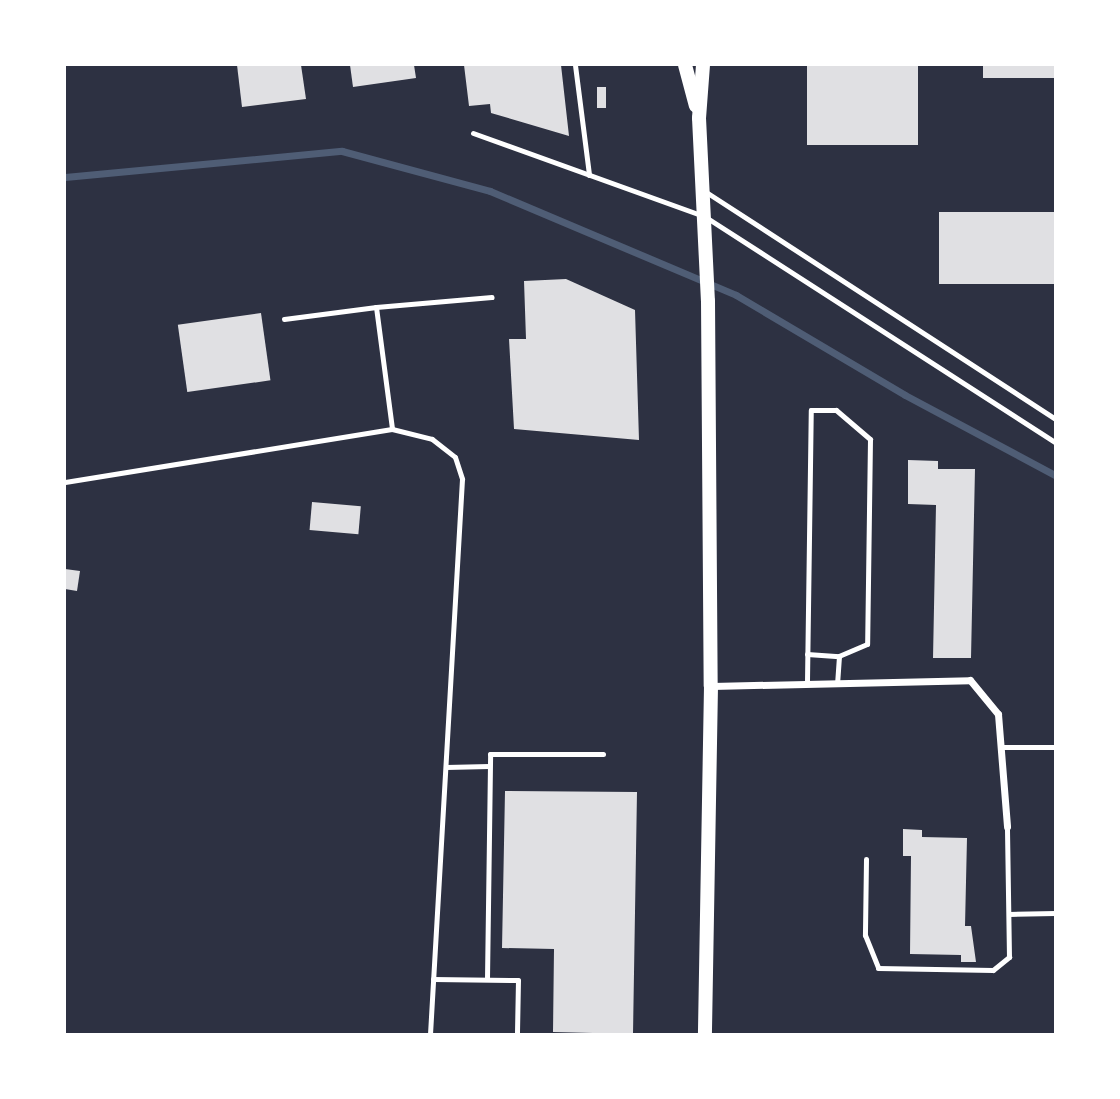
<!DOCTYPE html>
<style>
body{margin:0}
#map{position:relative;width:1120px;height:1099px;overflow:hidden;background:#2d3142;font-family:"DejaVu Sans",sans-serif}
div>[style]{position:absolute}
.stream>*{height:7px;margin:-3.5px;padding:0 3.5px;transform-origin:3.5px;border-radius:3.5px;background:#4f5d75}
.building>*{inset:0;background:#e0e0e3;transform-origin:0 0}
.service>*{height:5px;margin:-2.5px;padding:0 2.5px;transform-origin:2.5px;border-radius:2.5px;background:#fff}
.minor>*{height:7px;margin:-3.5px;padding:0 3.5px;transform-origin:3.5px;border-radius:3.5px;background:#fff}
.secondary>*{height:14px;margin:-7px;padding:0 7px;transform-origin:7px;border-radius:7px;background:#fff}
span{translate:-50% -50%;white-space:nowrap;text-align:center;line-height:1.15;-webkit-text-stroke:7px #fff;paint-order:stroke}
.frame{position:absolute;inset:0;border:66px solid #fff;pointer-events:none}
</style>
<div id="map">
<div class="stream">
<i style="left:65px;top:177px;width:278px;rotate:-5.4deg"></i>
<i style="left:342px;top:151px;width:153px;rotate:15.1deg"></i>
<i style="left:490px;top:191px;width:267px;rotate:22.9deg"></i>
<i style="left:736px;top:295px;width:196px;rotate:30.6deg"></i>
<i style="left:905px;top:395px;width:170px;rotate:28.1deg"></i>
</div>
<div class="building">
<i style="clip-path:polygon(237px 65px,301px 65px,306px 99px,242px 107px)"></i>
<i style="clip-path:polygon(350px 65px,414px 65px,416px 78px,353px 87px)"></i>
<i style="clip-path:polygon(464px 65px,561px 65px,569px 136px,491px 113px,490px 104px,469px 106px)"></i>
<i style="left:807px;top:65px;width:111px;height:80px"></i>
<i style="left:983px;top:65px;width:72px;height:13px"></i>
<i style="left:597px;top:87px;width:9px;height:21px"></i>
<i style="left:1055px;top:212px;width:72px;height:116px;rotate:90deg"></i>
<i style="clip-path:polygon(566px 279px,635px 310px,639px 440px,514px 429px,509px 339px,526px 339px,524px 281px)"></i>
<i style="left:261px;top:313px;width:68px;height:84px;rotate:82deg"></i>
<i style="clip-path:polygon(908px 460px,938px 461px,938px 469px,975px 469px,971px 658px,933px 658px,936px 505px,908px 504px)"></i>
<i style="left:312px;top:502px;width:49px;height:28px;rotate:5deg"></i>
<i style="clip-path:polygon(65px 569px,80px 571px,77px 591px,65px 589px)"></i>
<i style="clip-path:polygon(505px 791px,637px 792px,633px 1034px,553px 1032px,554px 949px,502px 948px)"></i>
<i style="clip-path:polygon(903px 829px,922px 830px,922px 837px,967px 838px,965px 926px,971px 926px,976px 962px,961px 962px,961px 955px,910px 954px,911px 856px,903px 856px)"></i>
</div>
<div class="service">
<i style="left:575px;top:65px;width:111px;rotate:82.7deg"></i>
<i style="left:473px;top:133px;width:245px;rotate:19.8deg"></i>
<i style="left:704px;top:216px;width:417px;rotate:32.8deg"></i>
<i style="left:706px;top:192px;width:416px;rotate:33deg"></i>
<i style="left:376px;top:307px;width:116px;rotate:-4.9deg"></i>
<i style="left:284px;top:319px;width:93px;rotate:-7.4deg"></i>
<i style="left:376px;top:307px;width:123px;rotate:82.5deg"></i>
<i style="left:65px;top:482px;width:331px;rotate:-9.2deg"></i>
<i style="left:392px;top:429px;width:41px;rotate:14deg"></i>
<i style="left:432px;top:439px;width:29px;rotate:38deg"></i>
<i style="left:455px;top:457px;width:23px;rotate:72deg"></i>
<i style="left:462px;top:479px;width:556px;rotate:93.3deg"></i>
<i style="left:807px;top:654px;width:32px;rotate:4deg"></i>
<i style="left:807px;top:681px;width:271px;rotate:-89.2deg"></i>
<i style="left:811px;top:410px;width:25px"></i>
<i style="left:836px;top:410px;width:45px;rotate:40.5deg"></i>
<i style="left:870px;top:439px;width:205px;rotate:90.8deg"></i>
<i style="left:867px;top:644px;width:30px;rotate:157deg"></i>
<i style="left:839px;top:656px;width:27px;rotate:94deg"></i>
<i style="left:1001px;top:747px;width:54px"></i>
<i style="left:446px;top:767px;width:43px;rotate:-1.3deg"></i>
<i style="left:866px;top:859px;width:76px;rotate:90.8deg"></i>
<i style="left:865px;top:935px;width:35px;rotate:68deg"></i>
<i style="left:878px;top:968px;width:115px;rotate:1deg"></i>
<i style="left:993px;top:970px;width:21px;rotate:-39deg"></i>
<i style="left:1009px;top:957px;width:130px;rotate:-90.9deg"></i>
<i style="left:1009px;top:914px;width:46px;rotate:-1.2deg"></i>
<i style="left:433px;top:979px;width:85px;rotate:0.7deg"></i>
<i style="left:518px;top:980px;width:54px;rotate:91.1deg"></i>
<i style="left:487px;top:979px;width:225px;rotate:-89.2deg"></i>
<i style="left:490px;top:754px;width:113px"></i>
</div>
<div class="minor">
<i style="left:712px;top:686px;width:258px;rotate:-1.3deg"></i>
<i style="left:970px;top:680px;width:44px;rotate:50.5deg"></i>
<i style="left:998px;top:714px;width:113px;rotate:85.4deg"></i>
</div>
<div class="secondary">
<i style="left:685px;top:65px;width:42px;rotate:75deg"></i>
<i style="left:703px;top:65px;width:53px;rotate:94.3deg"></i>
<i style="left:699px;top:118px;width:183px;rotate:87.2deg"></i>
<i style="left:708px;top:301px;width:385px;rotate:89.6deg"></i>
<i style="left:711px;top:686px;width:348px;rotate:91deg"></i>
</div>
<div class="frame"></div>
</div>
